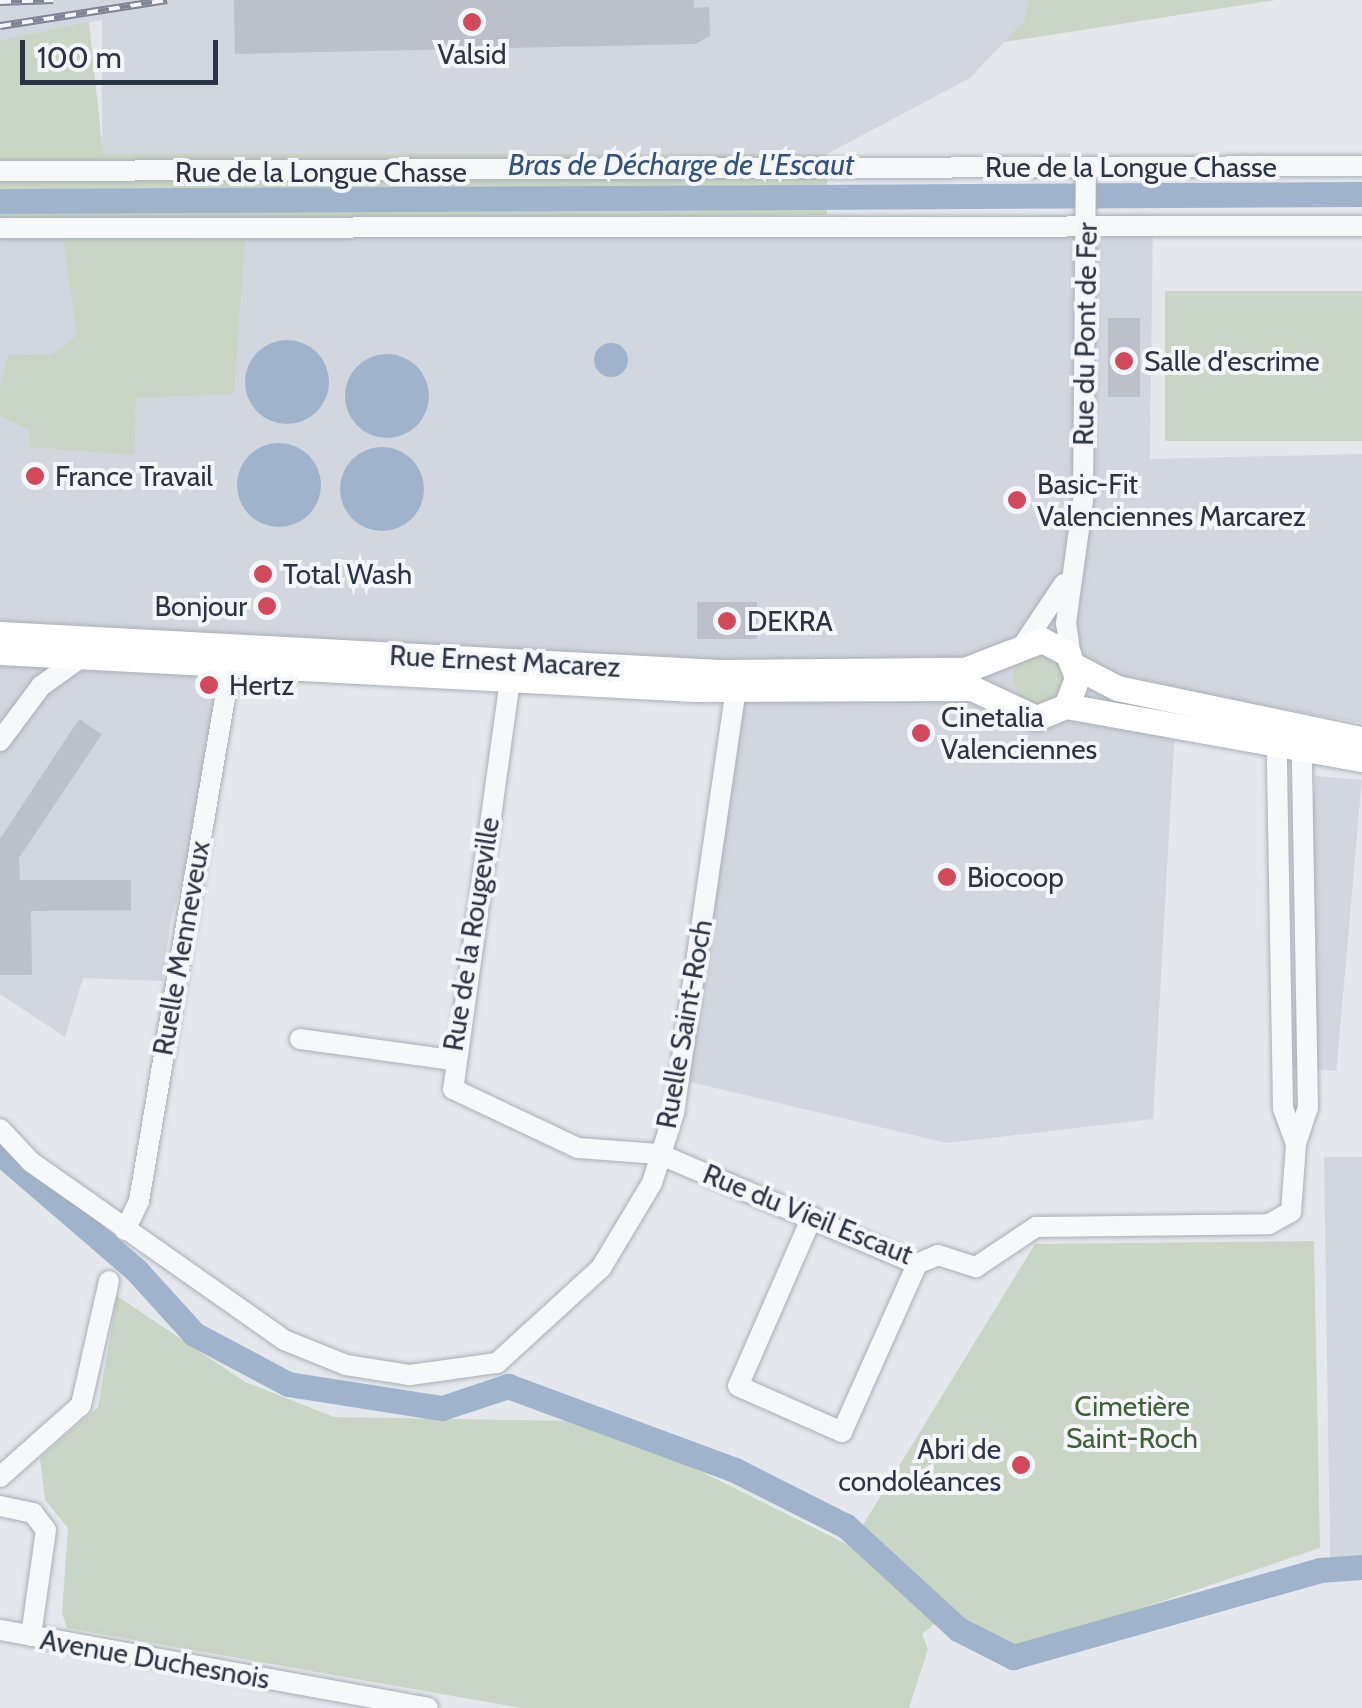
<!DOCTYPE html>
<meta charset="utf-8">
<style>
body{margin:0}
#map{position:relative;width:1362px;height:1708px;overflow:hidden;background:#e4e7ec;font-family:Cabin,sans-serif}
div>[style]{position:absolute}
.built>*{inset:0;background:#d2d6de;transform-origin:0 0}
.green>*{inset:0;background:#c9d6c5;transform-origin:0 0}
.round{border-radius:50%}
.water>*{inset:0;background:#9fb4cc}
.river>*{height:25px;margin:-12.5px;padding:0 12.5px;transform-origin:12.5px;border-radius:12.5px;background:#9fb4cc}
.building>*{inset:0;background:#bbc0ca;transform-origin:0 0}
.roads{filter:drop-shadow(0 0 2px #a9aeb7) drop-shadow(0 0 2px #a9aeb7)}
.minor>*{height:20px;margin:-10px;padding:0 10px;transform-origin:10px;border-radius:10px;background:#f7f8fa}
.major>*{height:25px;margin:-12.5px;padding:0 12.5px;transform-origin:12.5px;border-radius:12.5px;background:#fff}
.rail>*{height:8px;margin-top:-4px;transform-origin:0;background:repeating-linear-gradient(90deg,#f4f6f9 0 11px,#7d8696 0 22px);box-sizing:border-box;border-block:2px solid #7d8696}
.dots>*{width:28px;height:28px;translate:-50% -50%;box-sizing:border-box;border:5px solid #f4f6f9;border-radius:50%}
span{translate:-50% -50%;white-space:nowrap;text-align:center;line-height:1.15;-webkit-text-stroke:8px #f4f6f9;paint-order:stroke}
.poi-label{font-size:28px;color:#2b3445}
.left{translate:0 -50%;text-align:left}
.right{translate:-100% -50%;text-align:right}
.street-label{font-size:28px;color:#2b3445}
.park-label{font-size:28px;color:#3f6138}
.water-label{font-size:30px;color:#34527a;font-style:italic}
.scale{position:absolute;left:20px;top:40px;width:198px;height:45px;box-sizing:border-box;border:5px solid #2b3445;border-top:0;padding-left:12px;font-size:30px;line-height:35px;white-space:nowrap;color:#2b3445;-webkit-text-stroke:8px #f4f6f9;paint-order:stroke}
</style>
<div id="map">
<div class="built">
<i style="clip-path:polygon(0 0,1028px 0,1024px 21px,970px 78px,827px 154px,102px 154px,102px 20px,0 40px)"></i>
<i style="clip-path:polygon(1153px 215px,1150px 459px,1362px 454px,1362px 723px,1177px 691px,1153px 1119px,947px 1143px,686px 1081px,726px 701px,237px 679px,170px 924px,163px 981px,83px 978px,65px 1037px,0 994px,0 222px)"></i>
<i style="left:1316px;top:776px;width:46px;height:292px;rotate:5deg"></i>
<i style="clip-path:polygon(1324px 1157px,1362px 1157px,1362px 1562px,1330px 1559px)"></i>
</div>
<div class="green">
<i style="clip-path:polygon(1028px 0,1276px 0,1004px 42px,1024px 21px)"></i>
<i style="clip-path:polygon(89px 22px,103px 154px,827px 154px,827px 215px,0 222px,0 40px)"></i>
<i style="clip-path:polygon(63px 237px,245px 239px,234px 394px,136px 398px,134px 455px,30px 447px,30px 430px,0 416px,0 386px,8px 355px,54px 354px,77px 335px)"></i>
<i style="left:1362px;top:291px;width:150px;height:197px;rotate:90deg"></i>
<i class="round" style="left:1013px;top:653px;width:50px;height:50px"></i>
<i style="clip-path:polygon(1314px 1241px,1320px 1548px,1014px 1651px,951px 1611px,922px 1634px,928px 1649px,909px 1708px,521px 1708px,67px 1628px,62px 1613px,68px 1528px,45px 1500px,40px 1458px,98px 1407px,117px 1296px,245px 1382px,334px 1417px,573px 1421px,688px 1465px,850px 1546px,1035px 1244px)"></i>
</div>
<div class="water">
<i class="round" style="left:245px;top:340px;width:84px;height:84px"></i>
<i class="round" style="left:594px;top:343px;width:34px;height:34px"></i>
<i class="round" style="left:345px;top:354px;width:84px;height:84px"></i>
<i class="round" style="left:237px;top:443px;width:84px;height:84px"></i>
<i class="round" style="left:340px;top:447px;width:84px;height:84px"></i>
</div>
<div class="river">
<i style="left:0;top:201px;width:1362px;rotate:-0.29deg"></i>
<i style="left:0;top:1153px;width:179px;rotate:40.7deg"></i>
<i style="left:136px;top:1270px;width:86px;rotate:47.8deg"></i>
<i style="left:194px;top:1334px;width:106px;rotate:28deg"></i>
<i style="left:288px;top:1384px;width:156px;rotate:8.9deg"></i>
<i style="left:442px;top:1408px;width:70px;rotate:-18.4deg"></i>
<i style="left:508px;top:1386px;width:242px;rotate:20.3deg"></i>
<i style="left:735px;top:1470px;width:124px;rotate:26.8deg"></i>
<i style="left:846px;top:1526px;width:152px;rotate:42.6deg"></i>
<i style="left:958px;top:1629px;width:62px;rotate:27deg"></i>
<i style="left:1013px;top:1657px;width:319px;rotate:-15.8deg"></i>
<i style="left:1320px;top:1570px;width:42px;rotate:-4.1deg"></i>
</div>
<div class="building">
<i style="clip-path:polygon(234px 0,694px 0,694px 8px,709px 7px,710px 36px,695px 44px,235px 54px)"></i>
<i style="left:1108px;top:318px;width:32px;height:79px"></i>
<i style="left:697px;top:602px;width:60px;height:37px"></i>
<i style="clip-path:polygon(79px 719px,102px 734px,19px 858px,20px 880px,131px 880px,131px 910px,31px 911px,32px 975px,0 975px,0 839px)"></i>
</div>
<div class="roads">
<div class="minor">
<i style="left:0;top:171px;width:1362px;rotate:-0.21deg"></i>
<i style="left:0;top:228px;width:1362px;rotate:-0.08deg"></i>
<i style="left:1025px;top:642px;width:70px;rotate:-56.1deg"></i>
<i style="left:1071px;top:658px;width:35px;rotate:-98deg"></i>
<i style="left:1066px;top:623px;width:123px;rotate:-82.1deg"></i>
<i style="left:1083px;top:501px;width:333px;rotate:-89.5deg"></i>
<i style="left:510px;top:680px;width:413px;rotate:97.9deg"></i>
<i style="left:453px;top:1089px;width:138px;rotate:25.3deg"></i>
<i style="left:578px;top:1148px;width:81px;rotate:4.2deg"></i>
<i style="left:659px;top:1154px;width:280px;rotate:23.1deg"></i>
<i style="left:917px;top:1264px;width:23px;rotate:-23deg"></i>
<i style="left:938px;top:1255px;width:40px;rotate:18deg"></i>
<i style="left:976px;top:1267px;width:72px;rotate:-33.7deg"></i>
<i style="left:1036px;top:1227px;width:233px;rotate:-0.7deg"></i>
<i style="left:1269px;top:1224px;width:25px;rotate:-29deg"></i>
<i style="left:1291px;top:1212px;width:68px;rotate:-85.8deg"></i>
<i style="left:1296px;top:1144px;width:38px;rotate:-110deg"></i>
<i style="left:1283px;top:1108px;width:361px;rotate:-91deg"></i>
<i style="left:0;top:741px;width:69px;rotate:-53.3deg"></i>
<i style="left:41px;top:686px;width:52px;rotate:-35.5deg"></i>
<i style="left:300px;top:1039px;width:153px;rotate:7.9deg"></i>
<i style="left:0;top:1129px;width:45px;rotate:46.8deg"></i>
<i style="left:31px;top:1162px;width:309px;rotate:35.1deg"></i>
<i style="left:284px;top:1340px;width:67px;rotate:22deg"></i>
<i style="left:346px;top:1365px;width:65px;rotate:8.9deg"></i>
<i style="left:410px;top:1375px;width:88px;rotate:-7.9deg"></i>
<i style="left:497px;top:1363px;width:141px;rotate:-42.4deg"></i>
<i style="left:601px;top:1268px;width:99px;rotate:-59deg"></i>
<i style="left:652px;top:1183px;width:73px;rotate:-72.6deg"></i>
<i style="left:674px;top:1113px;width:428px;rotate:-81.7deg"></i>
<i style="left:1296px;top:1144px;width:38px;rotate:-72deg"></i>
<i style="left:1308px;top:1108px;width:356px;rotate:-91deg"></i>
<i style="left:812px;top:1217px;width:184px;rotate:113.6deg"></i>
<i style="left:738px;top:1386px;width:114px;rotate:23.9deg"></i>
<i style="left:842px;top:1432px;width:184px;rotate:-65.9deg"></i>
<i style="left:125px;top:1230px;width:32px;rotate:-64deg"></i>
<i style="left:139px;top:1201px;width:546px;rotate:-80.3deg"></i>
<i style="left:0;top:1477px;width:108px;rotate:-41.6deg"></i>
<i style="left:81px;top:1405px;width:127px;rotate:-77.3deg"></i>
<i style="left:0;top:1506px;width:34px;rotate:12deg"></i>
<i style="left:33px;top:1513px;width:21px;rotate:53deg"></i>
<i style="left:46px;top:1530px;width:107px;rotate:98.1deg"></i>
<i style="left:0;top:1630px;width:435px;rotate:10.3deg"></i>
</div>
<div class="major">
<i style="left:0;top:634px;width:720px;rotate:3.03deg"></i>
<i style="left:719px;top:672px;width:246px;rotate:-0.5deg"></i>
<i style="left:965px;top:670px;width:83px;rotate:-21.3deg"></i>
<i style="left:1042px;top:640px;width:30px;rotate:28deg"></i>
<i style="left:1068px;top:654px;width:26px;rotate:69deg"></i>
<i style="left:1077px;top:678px;width:30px;rotate:111deg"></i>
<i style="left:1066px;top:706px;width:32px;rotate:158deg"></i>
<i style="left:1036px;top:718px;width:71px;rotate:-154.9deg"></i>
<i style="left:972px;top:688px;width:278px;rotate:179.8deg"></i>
<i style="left:694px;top:689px;width:695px;rotate:-176.95deg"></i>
<i style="left:1075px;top:666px;width:47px;rotate:27.6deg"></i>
<i style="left:1117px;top:688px;width:250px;rotate:11.8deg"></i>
<i style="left:1066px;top:706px;width:301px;rotate:10.2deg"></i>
</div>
</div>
<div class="rail">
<i style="left:0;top:2px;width:53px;rotate:-2.2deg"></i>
<i style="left:0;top:26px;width:169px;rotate:-8.8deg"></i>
</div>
<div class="dots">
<i style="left:472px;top:22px;background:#d1495b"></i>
<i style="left:1124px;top:361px;background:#d1495b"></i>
<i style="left:35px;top:476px;background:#d1495b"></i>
<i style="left:1017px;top:500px;background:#d1495b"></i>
<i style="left:263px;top:574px;background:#d1495b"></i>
<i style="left:267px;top:606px;background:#d1495b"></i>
<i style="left:727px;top:621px;background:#d1495b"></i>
<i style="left:209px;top:685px;background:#d1495b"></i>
<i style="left:921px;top:733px;background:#d1495b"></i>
<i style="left:947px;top:877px;background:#d1495b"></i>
<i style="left:1021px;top:1465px;background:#d1495b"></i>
</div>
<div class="poi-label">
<span style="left:472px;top:54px">Valsid</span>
<span class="left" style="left:1144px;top:361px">Salle d'escrime</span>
<span class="left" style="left:55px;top:476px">France Travail</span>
<span class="left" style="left:1037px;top:500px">Basic-Fit<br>Valenciennes Marcarez</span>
<span class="left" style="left:283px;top:574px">Total Wash</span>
<span class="right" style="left:247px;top:606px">Bonjour</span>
<span class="left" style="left:747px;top:621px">DEKRA</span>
<span class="left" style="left:229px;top:685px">Hertz</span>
<span class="left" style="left:941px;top:733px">Cinetalia<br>Valenciennes</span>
<span class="left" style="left:967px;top:877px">Biocoop</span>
<span class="right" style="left:1001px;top:1465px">Abri de<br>condoléances</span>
</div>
<div class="street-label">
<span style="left:1131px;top:167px">Rue de la Longue Chasse</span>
<span style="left:321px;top:172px">Rue de la Longue Chasse</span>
<span style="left:1085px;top:334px;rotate:-89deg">Rue du Pont de Fer</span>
<span style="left:505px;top:661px;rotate:3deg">Rue Ernest Macarez</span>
<span style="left:471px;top:934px;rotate:-81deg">Rue de la Rougeville</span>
<span style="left:181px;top:948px;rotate:-80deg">Ruelle Menneveux</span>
<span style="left:684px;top:1024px;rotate:-80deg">Ruelle Saint-Roch</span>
<span style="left:808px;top:1214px;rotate:22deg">Rue du Vieil Escaut</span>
<span style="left:155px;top:1659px;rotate:10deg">Avenue Duchesnois</span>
</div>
<div class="park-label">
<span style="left:1132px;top:1422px">Cimetière<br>Saint-Roch</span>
</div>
<div class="water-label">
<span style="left:681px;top:165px">Bras de Décharge de L'Escaut</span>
</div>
<div class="scale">100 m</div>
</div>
